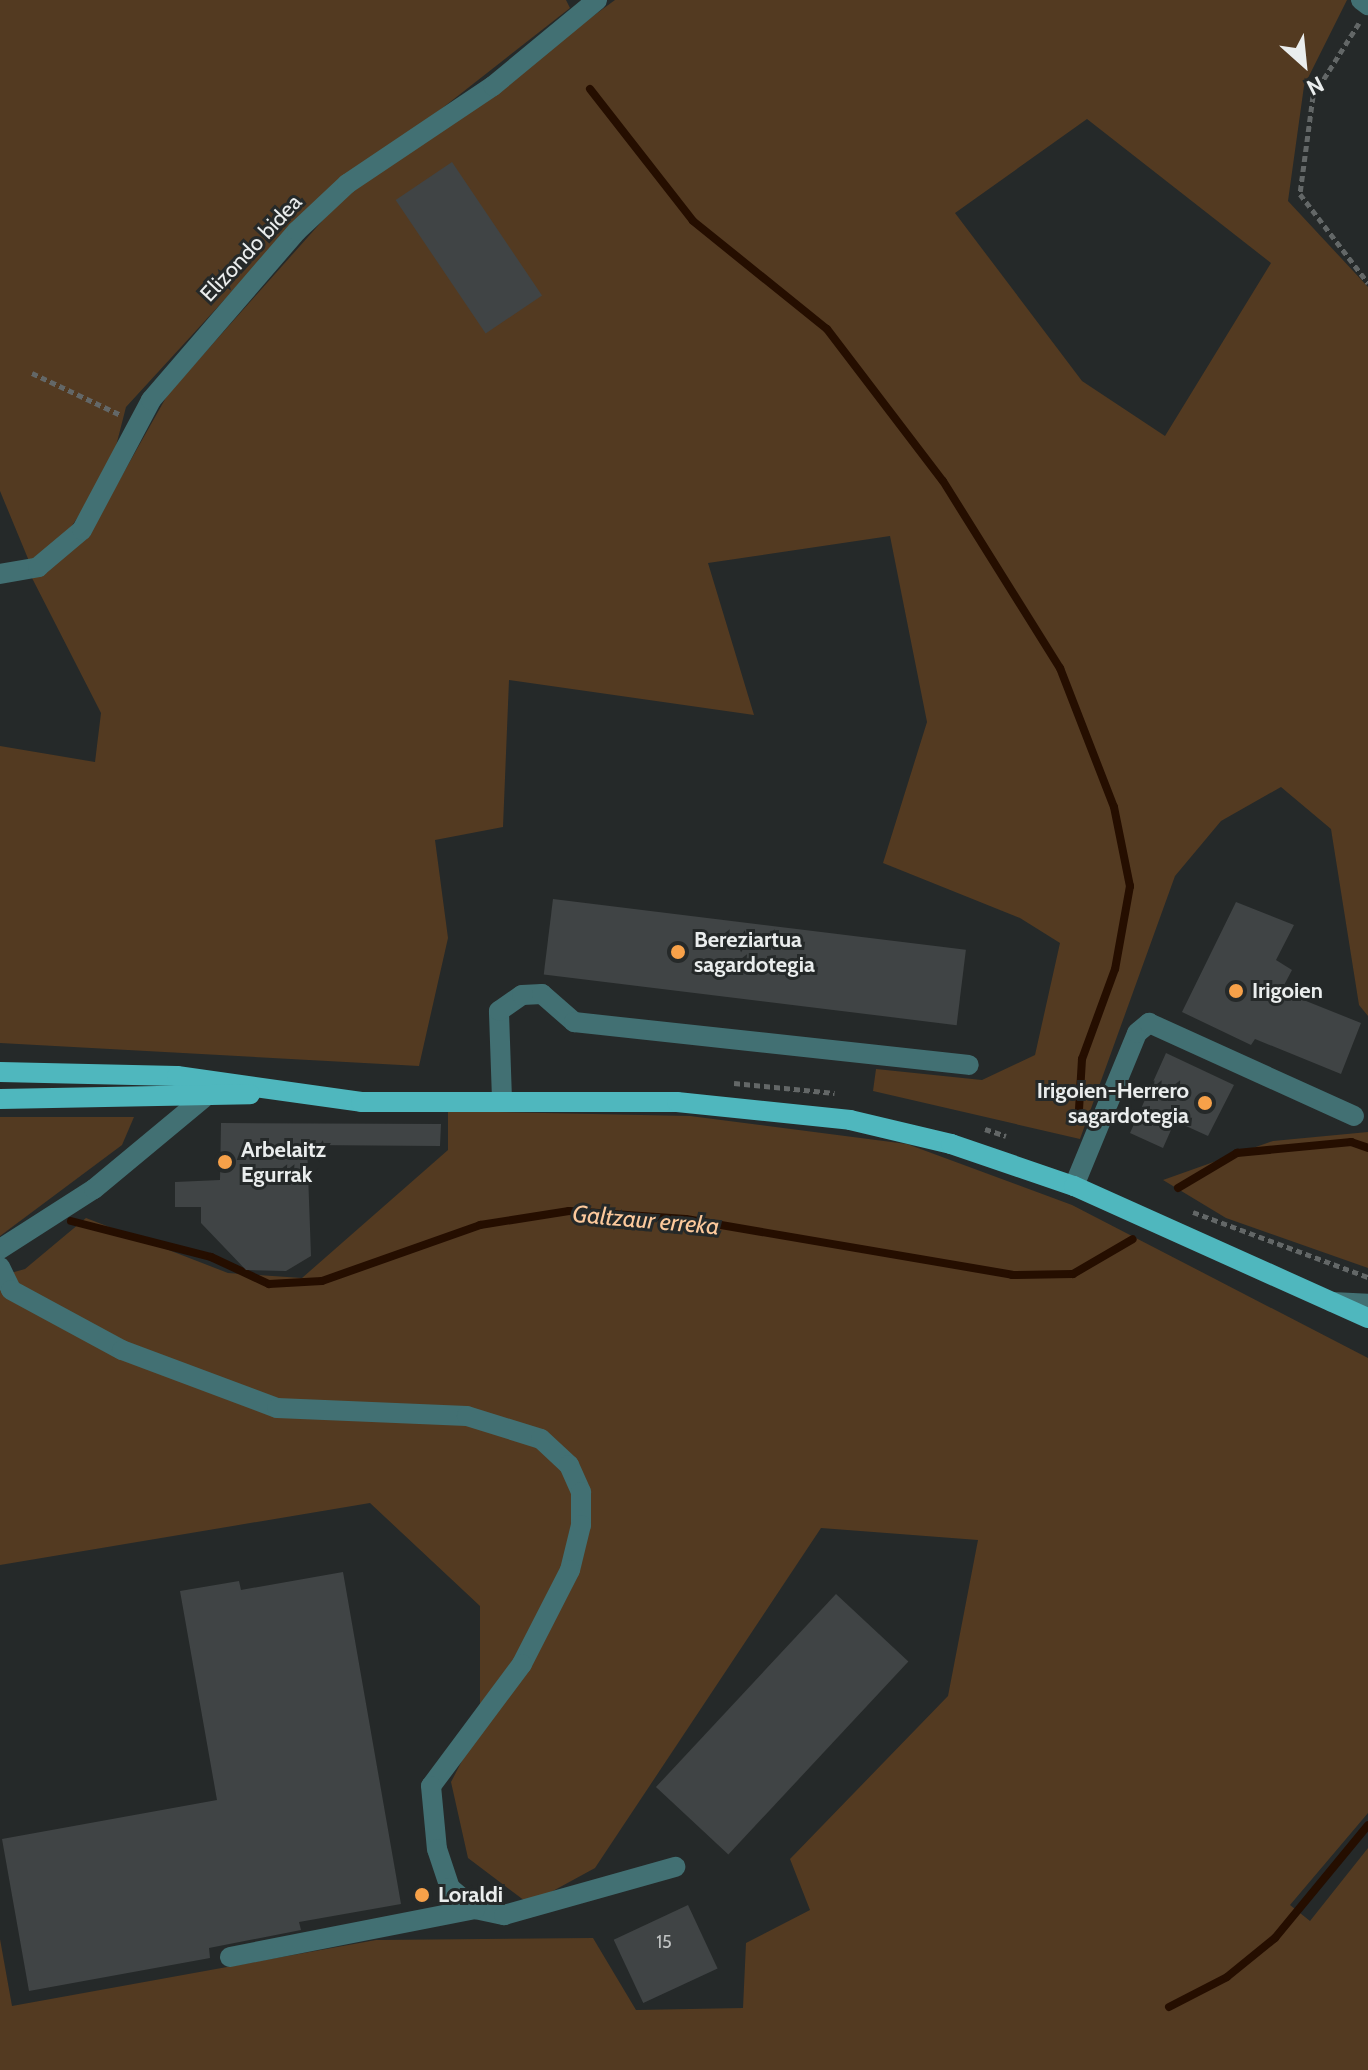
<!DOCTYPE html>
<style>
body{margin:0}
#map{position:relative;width:1368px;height:2070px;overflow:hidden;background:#252929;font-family:Cabin,sans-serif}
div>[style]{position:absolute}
.green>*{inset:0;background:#533a21}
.stream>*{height:8px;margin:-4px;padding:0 4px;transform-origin:4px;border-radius:4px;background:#250e00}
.building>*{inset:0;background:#404445;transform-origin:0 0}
.path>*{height:5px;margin-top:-2.5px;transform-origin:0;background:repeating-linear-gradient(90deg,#636767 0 6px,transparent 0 10px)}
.minor>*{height:20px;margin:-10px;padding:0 10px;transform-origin:10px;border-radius:10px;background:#427073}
.major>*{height:20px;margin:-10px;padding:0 10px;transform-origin:10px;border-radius:10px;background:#4fb7be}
.dots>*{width:22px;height:22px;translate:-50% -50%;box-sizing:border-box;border:4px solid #252929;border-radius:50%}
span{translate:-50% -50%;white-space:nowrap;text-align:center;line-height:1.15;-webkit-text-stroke:6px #252929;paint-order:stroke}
.number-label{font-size:18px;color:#c0c3c3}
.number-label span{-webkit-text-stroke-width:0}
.street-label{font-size:22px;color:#eaeded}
.poi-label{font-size:22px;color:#eaeded;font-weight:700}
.left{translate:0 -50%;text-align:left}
.right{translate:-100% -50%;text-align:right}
.water-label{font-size:24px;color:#fcc99c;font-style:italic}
.north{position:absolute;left:1264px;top:24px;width:80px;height:80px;-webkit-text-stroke:6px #252929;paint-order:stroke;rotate:153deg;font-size:22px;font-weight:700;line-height:32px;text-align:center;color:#eaeded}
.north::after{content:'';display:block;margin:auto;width:28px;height:36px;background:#eaeded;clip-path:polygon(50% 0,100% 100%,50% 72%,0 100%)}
</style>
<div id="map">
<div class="green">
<i style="clip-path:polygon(0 0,566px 0,570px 8px,292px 226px,126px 407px,114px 454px,86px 505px,65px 536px,29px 561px,0 491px)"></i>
<i style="clip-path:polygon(evenodd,615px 0,1347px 0,1304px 86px,1288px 201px,1368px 287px,1368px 1016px,1359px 1005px,1331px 829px,1281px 787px,1221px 821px,1175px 876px,1080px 1139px,873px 1091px,876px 1069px,982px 1080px,1035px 1055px,1060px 943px,1020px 918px,883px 863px,927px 722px,890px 536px,708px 563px,754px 715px,509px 680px,503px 827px,435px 840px,448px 938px,419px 1066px,0 1043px,0 746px,95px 762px,101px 713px,32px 578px,89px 534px,168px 394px,340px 201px,615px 0,1087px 119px,1271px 263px,1165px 436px,1082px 381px,955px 213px,1087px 119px)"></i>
<i style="clip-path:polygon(448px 1111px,690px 1116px,907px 1144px,1072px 1205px,1368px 1358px,1368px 1813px,1290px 1905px,1310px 1921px,1368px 1848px,1368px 2070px,0 2070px,0 1939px,12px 2006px,376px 1940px,593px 1938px,636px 2010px,743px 2008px,746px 1943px,810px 1910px,790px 1859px,948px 1696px,978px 1540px,821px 1528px,595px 1868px,529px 1904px,468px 1858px,451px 1782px,480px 1726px,480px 1606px,370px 1503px,0 1565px,0 1276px,25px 1269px,86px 1218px,228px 1273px,302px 1278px,448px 1150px)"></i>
<i style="clip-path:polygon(0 1117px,134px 1117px,122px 1145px,0 1236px)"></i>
<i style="clip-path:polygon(1368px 1132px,1368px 1268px,1226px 1218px,1163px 1180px,1273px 1141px)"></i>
</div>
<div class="stream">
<i style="left:590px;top:89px;width:167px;rotate:52deg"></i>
<i style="left:693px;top:221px;width:172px;rotate:38.9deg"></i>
<i style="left:827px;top:329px;width:191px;rotate:52.7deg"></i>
<i style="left:943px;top:481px;width:221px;rotate:58deg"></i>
<i style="left:1060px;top:668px;width:149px;rotate:68.8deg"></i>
<i style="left:1114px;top:807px;width:81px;rotate:78.6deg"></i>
<i style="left:1130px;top:886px;width:84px;rotate:100.2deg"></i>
<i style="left:1115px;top:969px;width:96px;rotate:110.1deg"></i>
<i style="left:1082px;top:1059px;width:50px;rotate:93.4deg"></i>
<i style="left:1178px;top:1188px;width:69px;rotate:-30.7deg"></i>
<i style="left:1237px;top:1153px;width:115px;rotate:-5.5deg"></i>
<i style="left:1351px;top:1142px;width:18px;rotate:19deg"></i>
<i style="left:71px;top:1221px;width:145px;rotate:14.4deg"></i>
<i style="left:211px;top:1257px;width:64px;rotate:25deg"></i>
<i style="left:269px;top:1284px;width:53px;rotate:-3.2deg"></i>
<i style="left:322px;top:1281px;width:168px;rotate:-19.5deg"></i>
<i style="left:480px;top:1225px;width:90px;rotate:-8.9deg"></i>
<i style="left:569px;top:1211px;width:117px;rotate:3.9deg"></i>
<i style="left:686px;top:1219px;width:331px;rotate:9.7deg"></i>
<i style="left:1012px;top:1275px;width:61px;rotate:-0.9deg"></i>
<i style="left:1073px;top:1274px;width:69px;rotate:-30.3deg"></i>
<i style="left:1169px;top:2007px;width:65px;rotate:-27.3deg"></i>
<i style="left:1227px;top:1977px;width:62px;rotate:-39.1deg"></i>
<i style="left:1275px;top:1938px;width:146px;rotate:-50.5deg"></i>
</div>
<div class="building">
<i style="left:452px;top:162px;width:161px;height:68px;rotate:56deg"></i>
<i style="left:553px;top:899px;width:416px;height:76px;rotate:7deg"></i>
<i style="clip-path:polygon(1236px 902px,1294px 925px,1276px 960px,1292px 970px,1281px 991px,1361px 1023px,1341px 1074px,1255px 1039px,1251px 1045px,1182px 1012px)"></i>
<i style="clip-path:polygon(1166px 1053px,1234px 1085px,1208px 1136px,1175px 1121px,1163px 1148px,1130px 1133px)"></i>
<i style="clip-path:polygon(221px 1123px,441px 1124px,440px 1146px,307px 1145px,311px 1256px,286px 1271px,246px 1270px,201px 1223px,201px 1207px,175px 1207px,175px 1182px,220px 1180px)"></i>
<i style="clip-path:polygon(343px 1572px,401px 1904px,299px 1922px,301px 1930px,209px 1948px,210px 1958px,29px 1991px,2px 1839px,217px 1800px,180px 1591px,239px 1581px,241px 1590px)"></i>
<i style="left:836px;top:1594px;width:99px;height:264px;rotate:43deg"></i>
<i style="left:688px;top:1905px;width:70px;height:82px;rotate:65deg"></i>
</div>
<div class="path">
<i style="left:1359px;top:23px;width:86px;rotate:122.2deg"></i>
<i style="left:1313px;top:96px;width:99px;rotate:97.6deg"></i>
<i style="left:1300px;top:194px;width:112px;rotate:52.6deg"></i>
<i style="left:32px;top:373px;width:98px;rotate:25.3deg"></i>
<i style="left:734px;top:1083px;width:101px;rotate:5.7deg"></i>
<i style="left:985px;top:1129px;width:22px;rotate:18deg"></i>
<i style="left:1193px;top:1212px;width:187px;rotate:20.4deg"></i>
</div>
<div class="minor">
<i style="left:1361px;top:0;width:9px;rotate:36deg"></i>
<i style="left:0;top:574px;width:39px;rotate:-10deg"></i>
<i style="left:38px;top:567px;width:57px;rotate:-40.1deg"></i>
<i style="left:82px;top:530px;width:147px;rotate:-62deg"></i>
<i style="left:151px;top:400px;width:223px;rotate:-49.2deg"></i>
<i style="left:297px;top:231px;width:69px;rotate:-43.2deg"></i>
<i style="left:347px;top:184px;width:176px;rotate:-33.9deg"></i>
<i style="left:493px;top:86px;width:135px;rotate:-39.6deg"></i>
<i style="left:502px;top:1099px;width:88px;rotate:-92deg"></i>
<i style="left:499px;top:1011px;width:28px;rotate:-35deg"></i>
<i style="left:522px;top:995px;width:20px;rotate:-3deg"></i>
<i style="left:542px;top:994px;width:43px;rotate:41.2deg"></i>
<i style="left:574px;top:1022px;width:397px;rotate:6.2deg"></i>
<i style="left:1074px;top:1186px;width:165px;rotate:-67.6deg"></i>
<i style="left:1137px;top:1033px;width:16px;rotate:-40deg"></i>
<i style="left:1149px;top:1023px;width:225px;rotate:24.4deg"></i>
<i style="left:0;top:1249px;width:112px;rotate:-32.6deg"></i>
<i style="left:94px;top:1189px;width:144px;rotate:-39.7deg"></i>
<i style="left:0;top:1267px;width:25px;rotate:64deg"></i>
<i style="left:11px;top:1290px;width:126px;rotate:28.4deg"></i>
<i style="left:122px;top:1350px;width:165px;rotate:20.5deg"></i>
<i style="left:277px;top:1408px;width:190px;rotate:2.4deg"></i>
<i style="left:467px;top:1416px;width:77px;rotate:17.3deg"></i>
<i style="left:541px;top:1439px;width:38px;rotate:43deg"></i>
<i style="left:569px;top:1465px;width:30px;rotate:66deg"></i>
<i style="left:581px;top:1492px;width:33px;rotate:90deg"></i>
<i style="left:581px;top:1525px;width:46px;rotate:103.7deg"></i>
<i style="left:570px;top:1570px;width:106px;rotate:117.1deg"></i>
<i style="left:522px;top:1664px;width:152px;rotate:126.7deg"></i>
<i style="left:431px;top:1786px;width:63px;rotate:84.6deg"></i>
<i style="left:437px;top:1849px;width:41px;rotate:71.6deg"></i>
<i style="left:450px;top:1888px;width:33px;rotate:40deg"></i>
<i style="left:475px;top:1909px;width:30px;rotate:12deg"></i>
<i style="left:504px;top:1915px;width:178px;rotate:-15.7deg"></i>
<i style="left:1332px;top:1302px;width:36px;rotate:3deg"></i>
<i style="left:230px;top:1957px;width:250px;rotate:-11.1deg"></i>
</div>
<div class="major">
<i style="left:0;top:1072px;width:177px;rotate:1.3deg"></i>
<i style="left:177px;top:1076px;width:186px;rotate:8deg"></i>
<i style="left:361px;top:1102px;width:316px"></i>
<i style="left:677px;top:1102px;width:174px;rotate:5.9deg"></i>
<i style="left:850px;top:1120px;width:104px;rotate:13.4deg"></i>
<i style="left:951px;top:1144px;width:130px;rotate:18.9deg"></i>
<i style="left:1074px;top:1186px;width:322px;rotate:24.2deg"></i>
<i style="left:0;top:1099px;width:250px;rotate:-1.1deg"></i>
</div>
<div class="dots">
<i style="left:678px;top:952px;background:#f7a149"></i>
<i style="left:1236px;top:991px;background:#f7a149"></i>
<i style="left:1205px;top:1103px;background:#f7a149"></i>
<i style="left:225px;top:1162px;background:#f7a149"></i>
<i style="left:422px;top:1895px;background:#f7a149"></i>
</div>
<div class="number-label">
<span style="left:664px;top:1942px">15</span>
</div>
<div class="street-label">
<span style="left:251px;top:248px;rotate:-47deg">Elizondo bidea</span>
</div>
<div class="poi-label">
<span class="left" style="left:694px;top:952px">Bereziartua<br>sagardotegia</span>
<span class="left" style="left:1252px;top:991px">Irigoien</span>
<span class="right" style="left:1189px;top:1103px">Irigoien-Herrero<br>sagardotegia</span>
<span class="left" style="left:241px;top:1162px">Arbelaitz<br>Egurrak</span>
<span class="left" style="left:438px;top:1895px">Loraldi</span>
</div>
<div class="water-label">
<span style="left:646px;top:1220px;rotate:5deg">Galtzaur erreka</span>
</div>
<div class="north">N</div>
</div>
